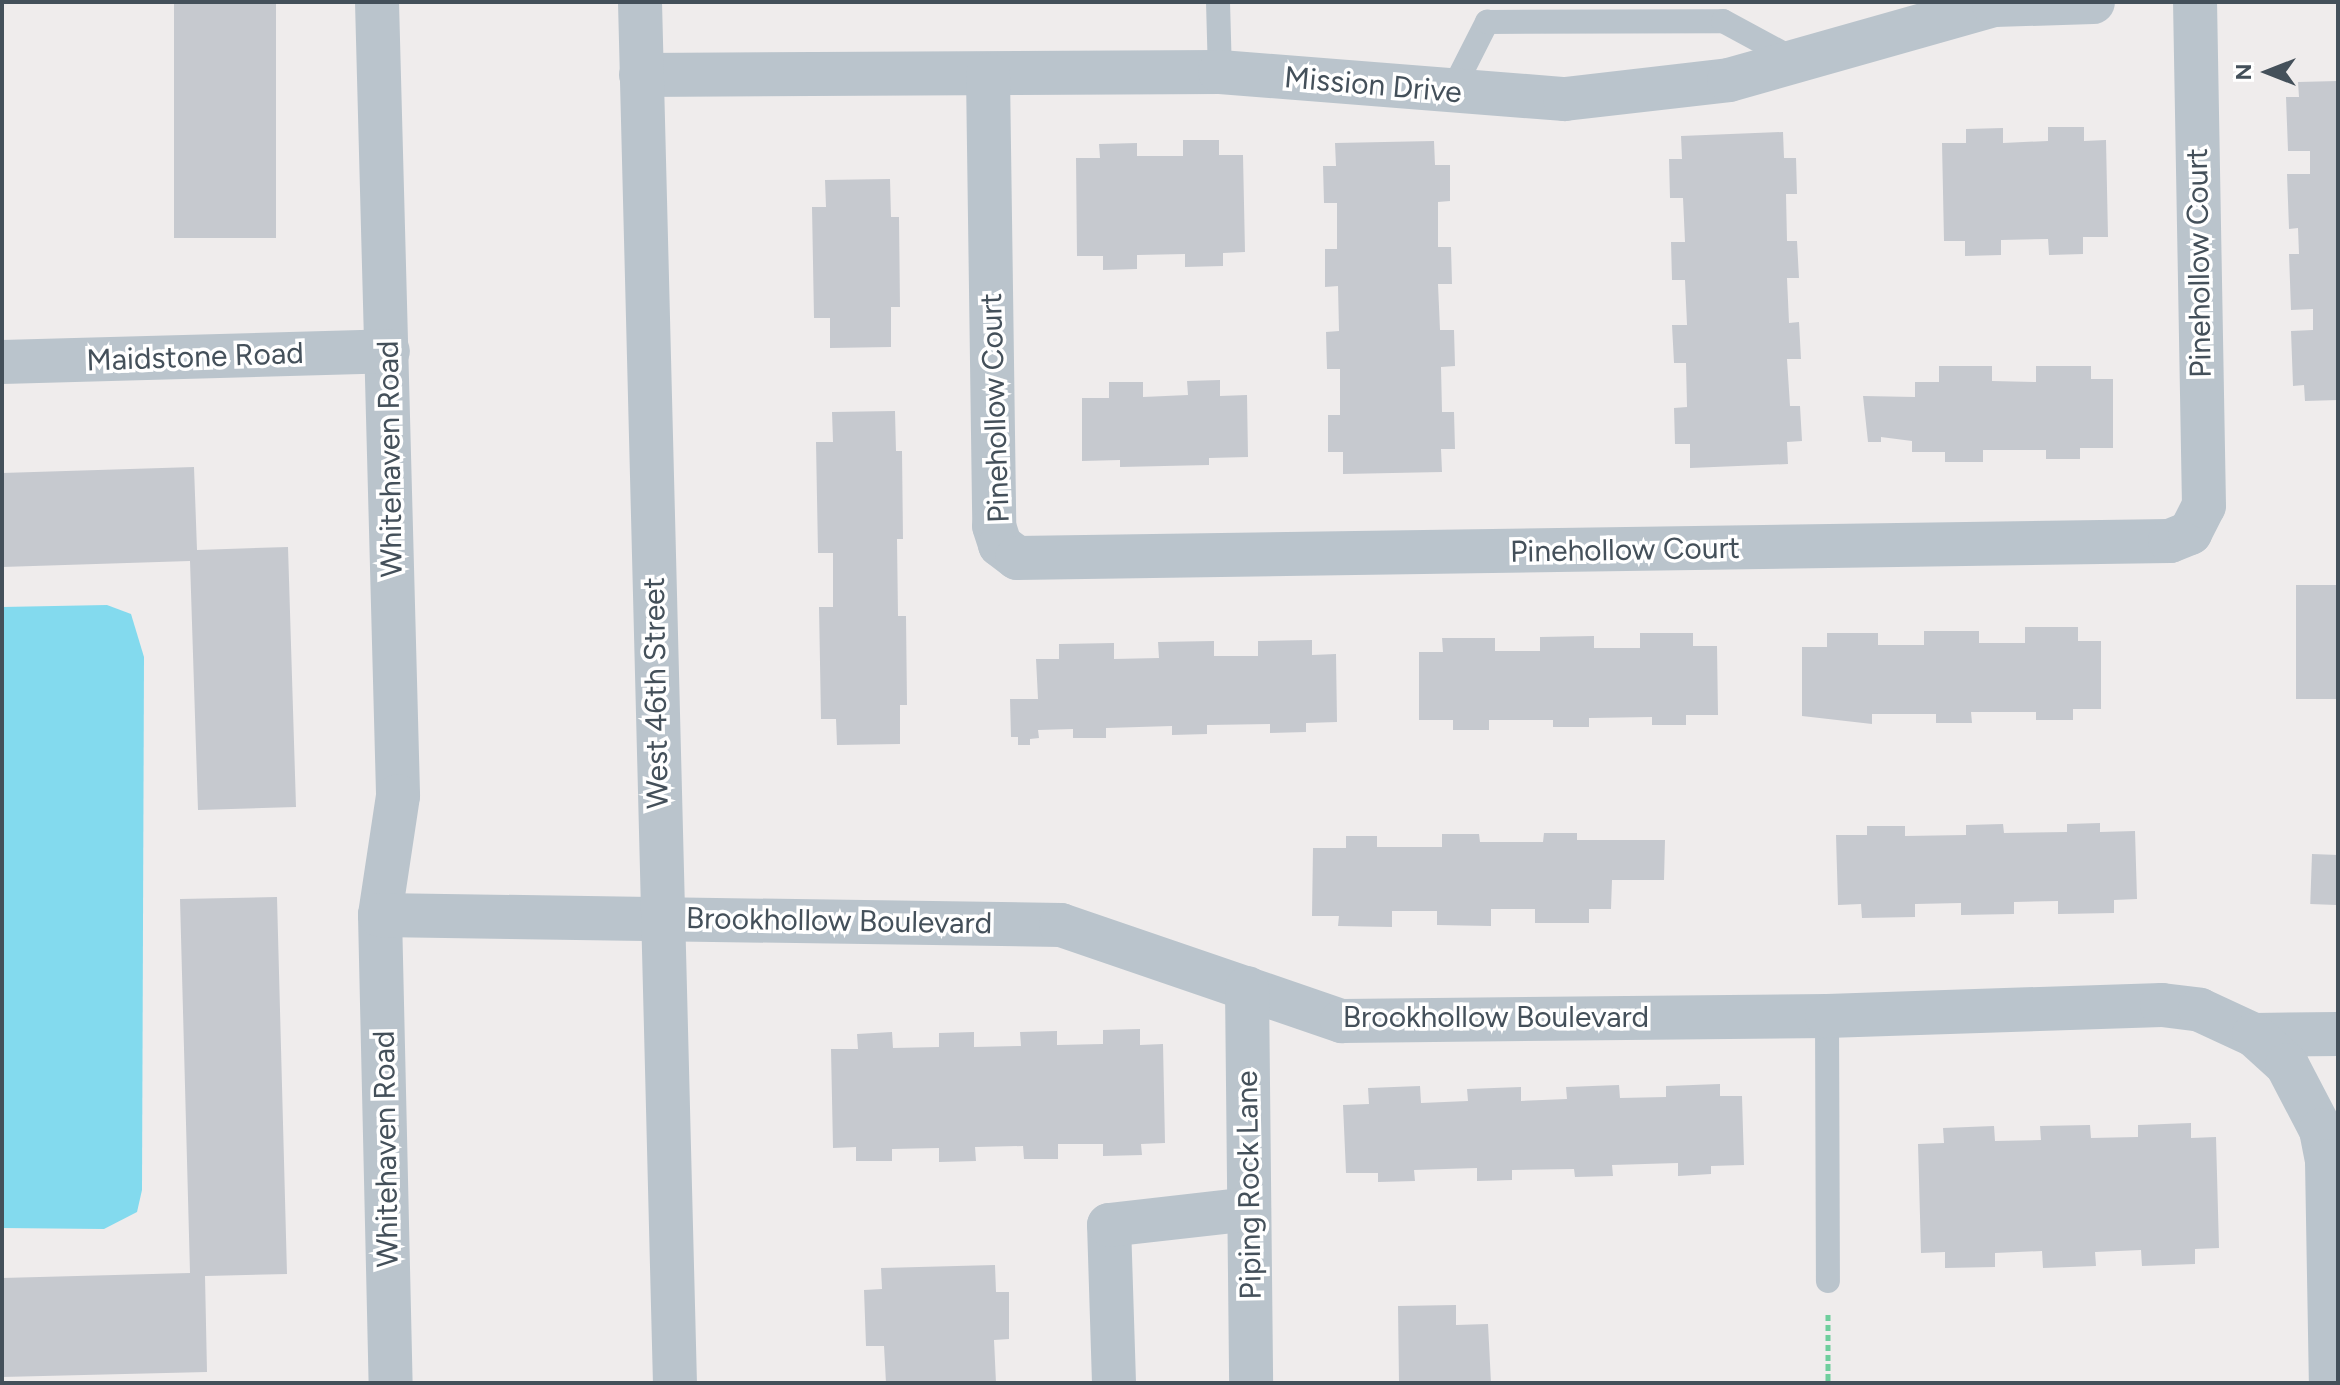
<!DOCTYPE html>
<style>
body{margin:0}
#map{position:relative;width:2340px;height:1385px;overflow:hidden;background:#efecec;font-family:Figtree,sans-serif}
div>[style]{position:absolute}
.water>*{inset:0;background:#83daee}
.building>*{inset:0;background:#c6c9cf;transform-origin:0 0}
.path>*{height:5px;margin-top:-2.5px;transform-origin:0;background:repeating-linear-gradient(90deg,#6fce9d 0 6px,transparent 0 10px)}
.service>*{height:24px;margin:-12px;padding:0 12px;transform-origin:12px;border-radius:12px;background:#bac4cc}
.minor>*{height:44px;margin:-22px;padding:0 22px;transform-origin:22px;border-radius:22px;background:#bac4cc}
.tertiary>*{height:44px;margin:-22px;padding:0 22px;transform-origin:22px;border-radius:22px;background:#bac4cc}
span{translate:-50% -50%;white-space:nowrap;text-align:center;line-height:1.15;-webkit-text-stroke:7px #fff;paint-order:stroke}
.street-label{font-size:30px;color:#44505a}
.frame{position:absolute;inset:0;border:4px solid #44505a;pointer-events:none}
.north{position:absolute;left:2228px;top:32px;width:80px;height:80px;-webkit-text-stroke:6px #fff;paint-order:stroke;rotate:270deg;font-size:22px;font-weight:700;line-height:32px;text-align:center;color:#44505a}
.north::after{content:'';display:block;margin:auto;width:28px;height:36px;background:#44505a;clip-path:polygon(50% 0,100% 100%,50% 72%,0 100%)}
</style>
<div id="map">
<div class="water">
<i style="clip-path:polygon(107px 605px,131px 614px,144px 657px,142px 1190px,137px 1212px,104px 1229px,2px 1228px,2px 607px)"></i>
</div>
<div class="building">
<i style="left:174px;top:2px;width:102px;height:236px"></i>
<i style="clip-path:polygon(2338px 81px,2338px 400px,2305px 401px,2304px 385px,2293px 386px,2291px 331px,2313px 330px,2313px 309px,2291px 310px,2289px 254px,2299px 254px,2298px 228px,2289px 229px,2287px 174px,2310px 174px,2310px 151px,2288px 151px,2286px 97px,2299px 97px,2298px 82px)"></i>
<i style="clip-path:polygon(2048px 127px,2084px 127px,2084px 141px,2106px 140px,2108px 237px,2083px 237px,2083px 254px,2049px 255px,2048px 239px,2001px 240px,2001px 255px,1965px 256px,1965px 241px,1944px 241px,1942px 143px,1966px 143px,1966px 129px,2003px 128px,2003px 143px,2048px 141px)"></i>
<i style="clip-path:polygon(1783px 132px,1784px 158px,1796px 158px,1797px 194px,1786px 194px,1787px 241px,1797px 241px,1799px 278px,1787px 278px,1789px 323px,1799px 322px,1801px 359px,1787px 359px,1790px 406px,1800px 406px,1802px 441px,1787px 442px,1788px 464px,1690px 468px,1690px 444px,1675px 444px,1674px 408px,1687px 407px,1686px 363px,1674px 363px,1672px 325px,1687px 325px,1685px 280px,1672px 280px,1671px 242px,1685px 242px,1683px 198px,1670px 198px,1669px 159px,1682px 159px,1681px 136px)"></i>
<i style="clip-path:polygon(1183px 140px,1219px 140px,1219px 155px,1243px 155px,1245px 252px,1223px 253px,1223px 266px,1185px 267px,1185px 254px,1137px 255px,1137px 269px,1103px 270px,1103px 256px,1077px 256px,1076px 158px,1100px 158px,1099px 144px,1137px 143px,1137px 156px,1183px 156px)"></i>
<i style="clip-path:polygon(1434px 141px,1435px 165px,1450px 165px,1450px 201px,1438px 202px,1438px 247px,1451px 247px,1452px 284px,1438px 284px,1440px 330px,1454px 330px,1455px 366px,1441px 367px,1442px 412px,1454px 412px,1455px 449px,1441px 449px,1442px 472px,1343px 474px,1343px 452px,1328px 452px,1328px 415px,1340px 415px,1340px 369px,1327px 369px,1326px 332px,1339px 331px,1338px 286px,1325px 287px,1325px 249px,1337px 249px,1337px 203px,1324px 203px,1323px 166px,1336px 166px,1335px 143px)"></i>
<i style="clip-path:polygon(890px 179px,891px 217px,899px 217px,900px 307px,891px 307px,891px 347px,830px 348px,830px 318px,814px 318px,812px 207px,826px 207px,825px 180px)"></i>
<i style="clip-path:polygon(1939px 366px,1992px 366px,1992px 381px,2036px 382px,2036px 366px,2091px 366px,2091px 379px,2113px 379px,2113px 448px,2080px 448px,2080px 459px,2046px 459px,2046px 450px,1983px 450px,1983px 462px,1945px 462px,1945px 452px,1912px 452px,1912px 441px,1881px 437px,1881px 442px,1868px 442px,1863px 396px,1915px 397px,1915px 382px,1939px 382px)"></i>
<i style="clip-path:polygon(1220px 380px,1220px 396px,1247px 395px,1248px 457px,1209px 458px,1209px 465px,1120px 467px,1120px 460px,1082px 461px,1082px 398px,1109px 398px,1109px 382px,1143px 382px,1143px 397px,1188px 395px,1187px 381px)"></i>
<i style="clip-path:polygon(895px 411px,896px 451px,902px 451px,903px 539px,897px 539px,898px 616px,906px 616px,907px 705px,900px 705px,900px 744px,837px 745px,836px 719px,821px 719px,819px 607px,833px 607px,833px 553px,818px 553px,816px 442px,833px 442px,832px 412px)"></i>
<i style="clip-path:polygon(194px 467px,197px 550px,288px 547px,296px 807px,198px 810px,190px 561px,2px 567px,2px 473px)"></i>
<i style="left:2338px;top:585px;width:114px;height:42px;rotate:90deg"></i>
<i style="clip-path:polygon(2025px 627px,2078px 627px,2078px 641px,2101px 641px,2101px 709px,2073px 709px,2073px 720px,2036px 720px,2036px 712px,1971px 712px,1972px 723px,1936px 723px,1936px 714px,1872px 714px,1872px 724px,1802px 716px,1802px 647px,1827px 647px,1827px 633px,1878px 633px,1878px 645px,1924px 645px,1924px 631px,1979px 631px,1979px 643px,2025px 643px)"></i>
<i style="clip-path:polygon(1640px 633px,1693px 633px,1693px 646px,1717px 646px,1718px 715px,1686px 715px,1686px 725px,1652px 725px,1652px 717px,1589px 718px,1589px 727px,1553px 727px,1553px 720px,1489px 720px,1489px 730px,1453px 730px,1453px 720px,1419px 720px,1419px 652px,1443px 652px,1442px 638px,1495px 638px,1495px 651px,1540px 651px,1540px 637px,1594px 636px,1594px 648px,1640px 648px)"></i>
<i style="clip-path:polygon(1312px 640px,1312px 655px,1336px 654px,1337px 722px,1306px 723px,1306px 732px,1270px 733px,1270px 724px,1207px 725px,1207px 734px,1172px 735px,1172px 726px,1106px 728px,1106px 738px,1073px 738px,1073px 729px,1038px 730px,1039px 738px,1030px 739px,1030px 745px,1018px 745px,1018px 737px,1011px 737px,1010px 699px,1038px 699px,1036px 659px,1059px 659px,1059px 644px,1114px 643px,1114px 659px,1159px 658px,1158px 642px,1214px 641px,1214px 656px,1258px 656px,1258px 641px)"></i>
<i style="clip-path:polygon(2100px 823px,2100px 832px,2135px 831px,2137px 899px,2114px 900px,2114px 913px,2058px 914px,2058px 901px,2014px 902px,2014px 914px,1961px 915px,1961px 903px,1915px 904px,1915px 917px,1862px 918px,1861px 904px,1838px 905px,1836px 835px,1867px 835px,1867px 826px,1905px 826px,1905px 836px,1966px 835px,1966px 825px,2003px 824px,2004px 833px,2067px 832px,2067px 824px)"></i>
<i style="clip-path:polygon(1544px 833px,1577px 833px,1577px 840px,1665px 840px,1664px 880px,1612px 880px,1611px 909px,1589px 909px,1589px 923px,1535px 923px,1535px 909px,1491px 909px,1491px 926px,1437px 925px,1437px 911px,1392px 911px,1392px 927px,1338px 926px,1339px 916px,1312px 916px,1313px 848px,1346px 848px,1346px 836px,1377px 836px,1377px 847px,1442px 847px,1442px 834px,1479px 834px,1480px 842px,1543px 842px)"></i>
<i style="left:2312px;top:854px;width:26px;height:50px;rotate:2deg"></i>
<i style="clip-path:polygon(277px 897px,287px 1274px,205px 1276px,207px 1372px,2px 1377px,2px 1278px,190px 1273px,180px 899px)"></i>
<i style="clip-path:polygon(1140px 1029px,1140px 1045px,1163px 1044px,1165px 1143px,1141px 1144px,1142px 1155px,1103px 1156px,1103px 1144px,1058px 1144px,1058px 1159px,1024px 1159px,1023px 1146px,975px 1147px,976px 1161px,939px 1162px,939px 1148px,892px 1149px,892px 1161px,856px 1161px,856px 1147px,833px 1148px,831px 1049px,858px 1049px,857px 1034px,892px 1032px,893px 1048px,939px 1047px,939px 1033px,974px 1032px,974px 1047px,1021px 1046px,1020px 1032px,1057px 1031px,1057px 1045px,1103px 1044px,1103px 1030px)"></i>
<i style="clip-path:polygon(1720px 1084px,1720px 1096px,1742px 1096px,1744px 1165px,1711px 1166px,1711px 1174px,1678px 1176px,1678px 1163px,1612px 1165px,1613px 1176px,1575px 1177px,1574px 1169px,1512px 1170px,1512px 1180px,1477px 1181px,1477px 1168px,1414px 1170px,1415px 1181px,1378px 1182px,1378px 1173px,1346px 1173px,1343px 1105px,1369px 1104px,1368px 1088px,1420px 1086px,1421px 1103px,1468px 1101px,1467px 1089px,1521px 1087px,1521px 1101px,1567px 1099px,1566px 1087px,1619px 1085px,1620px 1098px,1666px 1097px,1666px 1086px)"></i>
<i style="clip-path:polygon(2191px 1123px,2191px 1138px,2216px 1137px,2219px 1248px,2195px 1249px,2195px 1264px,2142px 1266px,2141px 1250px,2095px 1252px,2096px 1266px,2043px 1268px,2042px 1251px,1995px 1253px,1995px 1267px,1945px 1268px,1945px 1252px,1921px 1253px,1918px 1144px,1944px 1143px,1943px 1128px,1994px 1126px,1995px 1141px,2041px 1140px,2040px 1126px,2090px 1125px,2091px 1138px,2138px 1137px,2138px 1125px)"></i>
<i style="clip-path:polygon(995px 1265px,996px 1292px,1009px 1292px,1009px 1339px,994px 1340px,996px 1383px,886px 1383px,884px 1346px,866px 1346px,864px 1290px,882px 1289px,881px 1268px)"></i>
<i style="clip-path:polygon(1456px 1305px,1456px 1325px,1488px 1324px,1491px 1383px,1399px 1383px,1398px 1306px)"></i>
</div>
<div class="path">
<i style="left:1828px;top:1314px;width:69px;rotate:90deg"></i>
</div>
<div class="service">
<i style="left:1218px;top:2px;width:70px;rotate:88.4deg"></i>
<i style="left:1451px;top:93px;width:80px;rotate:-63.1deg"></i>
<i style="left:1487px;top:22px;width:236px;rotate:-0.2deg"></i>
<i style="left:1723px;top:21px;width:82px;rotate:28.4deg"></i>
<i style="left:1827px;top:1016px;width:265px;rotate:89.8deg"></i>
</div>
<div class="minor">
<i style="left:377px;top:2px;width:794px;rotate:88.48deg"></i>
<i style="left:398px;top:796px;width:120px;rotate:98.6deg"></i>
<i style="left:380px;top:915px;width:468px;rotate:88.7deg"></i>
<i style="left:641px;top:75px;width:579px;rotate:-0.3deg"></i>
<i style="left:1220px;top:72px;width:346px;rotate:4.5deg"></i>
<i style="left:1565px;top:99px;width:165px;rotate:-6.6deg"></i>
<i style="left:1729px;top:80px;width:275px;rotate:-15.8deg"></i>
<i style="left:1994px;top:5px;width:99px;rotate:-1.7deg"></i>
<i style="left:988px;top:75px;width:451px;rotate:89.2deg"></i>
<i style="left:994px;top:526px;width:20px;rotate:72deg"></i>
<i style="left:1000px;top:545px;width:21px;rotate:37deg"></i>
<i style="left:1017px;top:558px;width:1153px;rotate:-0.84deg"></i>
<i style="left:2170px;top:541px;width:22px;rotate:-22deg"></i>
<i style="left:2190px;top:533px;width:30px;rotate:-63deg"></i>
<i style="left:2204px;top:506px;width:504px;rotate:-91.02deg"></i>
<i style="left:2px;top:362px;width:386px;rotate:-1.6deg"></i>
<i style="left:380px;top:915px;width:681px;rotate:0.84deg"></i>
<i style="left:1061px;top:925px;width:297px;rotate:18.9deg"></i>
<i style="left:1342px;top:1021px;width:485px;rotate:-0.6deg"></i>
<i style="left:1827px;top:1016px;width:335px;rotate:-1.9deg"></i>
<i style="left:2162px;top:1005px;width:38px;rotate:7deg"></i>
<i style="left:2200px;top:1010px;width:60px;rotate:24.8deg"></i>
<i style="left:2254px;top:1035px;width:84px;rotate:-0.7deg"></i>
<i style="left:1247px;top:988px;width:395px;rotate:89.4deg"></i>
<i style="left:2254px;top:1035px;width:45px;rotate:42.3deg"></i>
<i style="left:2287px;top:1065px;width:73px;rotate:62.4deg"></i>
<i style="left:2321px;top:1130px;width:32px;rotate:79deg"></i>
<i style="left:2327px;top:1161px;width:222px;rotate:89deg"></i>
<i style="left:1114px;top:1383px;width:158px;rotate:-91.8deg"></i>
<i style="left:1109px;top:1225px;width:141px;rotate:-6.5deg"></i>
</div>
<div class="tertiary">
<i style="left:640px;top:2px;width:1381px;rotate:88.55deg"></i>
</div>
<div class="street-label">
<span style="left:1373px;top:85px;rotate:5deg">Mission Drive</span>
<span style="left:2199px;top:263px;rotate:-91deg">Pinehollow Court</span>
<span style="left:195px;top:357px;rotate:-2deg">Maidstone Road</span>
<span style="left:995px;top:408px;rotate:-92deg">Pinehollow Court</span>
<span style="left:390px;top:459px;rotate:-91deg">Whitehaven Road</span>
<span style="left:1625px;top:550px;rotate:-1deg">Pinehollow Court</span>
<span style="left:656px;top:693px;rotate:-91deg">West 46th Street</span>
<span style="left:839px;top:921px;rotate:1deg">Brookhollow Boulevard</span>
<span style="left:1496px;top:1017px">Brookhollow Boulevard</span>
<span style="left:386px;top:1149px;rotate:-91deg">Whitehaven Road</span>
<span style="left:1249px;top:1185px;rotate:-91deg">Piping Rock Lane</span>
</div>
<div class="frame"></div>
<div class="north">N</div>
</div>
